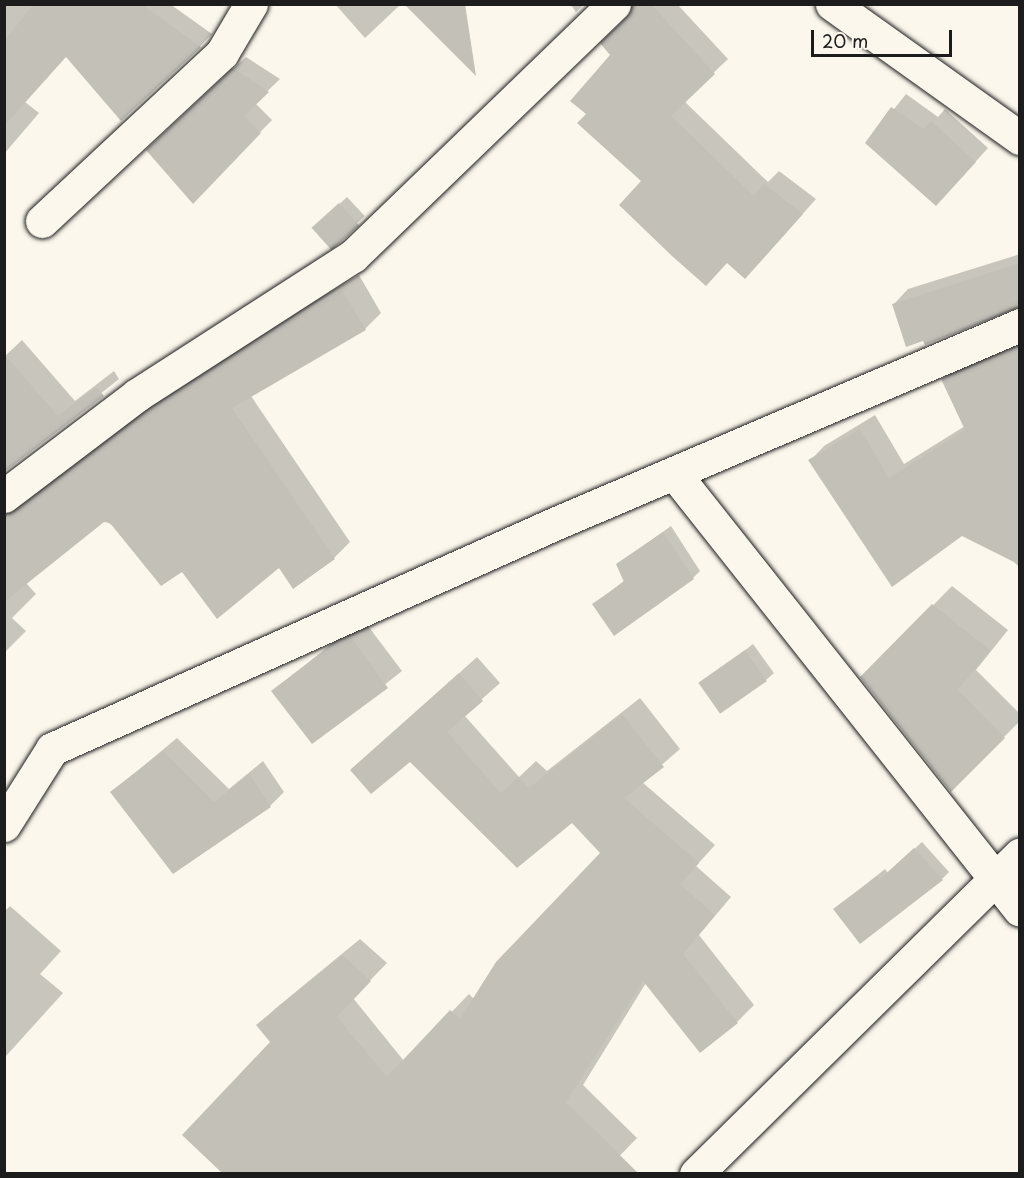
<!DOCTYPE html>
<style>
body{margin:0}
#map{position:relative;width:1024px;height:1178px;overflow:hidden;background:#fbf7ec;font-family:"Playpen Sans",sans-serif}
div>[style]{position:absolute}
.shadow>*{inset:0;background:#0003;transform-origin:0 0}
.building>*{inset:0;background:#c3c0b8;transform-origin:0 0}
.roads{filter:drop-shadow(0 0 2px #1c1c1c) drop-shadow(0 0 2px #1c1c1c)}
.street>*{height:33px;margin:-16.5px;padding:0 16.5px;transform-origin:16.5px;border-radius:16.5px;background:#fbf7ec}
span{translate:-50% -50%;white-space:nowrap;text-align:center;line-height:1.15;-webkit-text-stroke:6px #fbf7ec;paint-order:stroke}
.frame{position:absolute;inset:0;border:6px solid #1c1c1c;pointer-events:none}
.scale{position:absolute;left:811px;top:30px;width:141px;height:27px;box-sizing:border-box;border:3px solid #1c1c1c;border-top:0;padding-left:8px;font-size:18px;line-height:21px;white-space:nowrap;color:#1c1c1c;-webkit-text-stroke:4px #fbf7ec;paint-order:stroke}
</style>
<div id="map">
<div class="shadow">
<i style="clip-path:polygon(4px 4px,170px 4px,212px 34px,200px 46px,66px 56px,25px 102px,39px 113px,4px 154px)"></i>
<i style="clip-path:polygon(335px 4px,401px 4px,365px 38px)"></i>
<i style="clip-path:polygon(570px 4px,584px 4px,576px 12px)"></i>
<i style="clip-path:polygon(633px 4px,677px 4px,728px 59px,684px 101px,768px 182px,779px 171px,816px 199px,759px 263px,643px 181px,588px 114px,612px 55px,602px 43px,634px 9px)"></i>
<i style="clip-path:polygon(246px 57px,280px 79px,255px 103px,272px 120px,205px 189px,160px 138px)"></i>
<i style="clip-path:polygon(906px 94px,938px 117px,945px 109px,988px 148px,949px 191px,867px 143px)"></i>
<i style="left:347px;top:197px;width:26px;height:45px;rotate:47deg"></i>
<i style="clip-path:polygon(1020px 254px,1020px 305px,894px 304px,908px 289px)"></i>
<i style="clip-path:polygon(359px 275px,381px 313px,365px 329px,251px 396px,350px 542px,334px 558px,279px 566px,182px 570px,104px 520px,26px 583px,36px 594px,12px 618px,26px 631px,4px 653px,4px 489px,24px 499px,145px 410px,273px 326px)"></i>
<i style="clip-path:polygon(1020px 338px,1020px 568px,1012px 560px,810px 461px,824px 446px,875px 415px,904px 464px,965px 426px,943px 379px,957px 365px)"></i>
<i style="clip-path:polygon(22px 340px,75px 401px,114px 371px,119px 379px,4px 470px,4px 357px)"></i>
<i style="clip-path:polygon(671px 526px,700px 571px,693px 578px,594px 604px,625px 580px,618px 564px)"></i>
<i style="clip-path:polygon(952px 586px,1008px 630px,976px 670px,1020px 714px,1020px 721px,951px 790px,862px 678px)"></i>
<i style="clip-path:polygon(365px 622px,402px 671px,312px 742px,273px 691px,351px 628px)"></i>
<i style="clip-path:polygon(753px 644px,774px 673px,766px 680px,701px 684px)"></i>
<i style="clip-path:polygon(477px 657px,500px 683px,464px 715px,519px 777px,536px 761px,547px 771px,640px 698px,680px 749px,642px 782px,715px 845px,696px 866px,731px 897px,699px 935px,754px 1005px,737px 1022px,646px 983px,583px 1085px,637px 1138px,602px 1174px,224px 1174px,184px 1135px,272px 1042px,258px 1025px,276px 1008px,360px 939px,387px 963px,353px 998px,404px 1061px,469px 994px,474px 999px,602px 853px,572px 821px,410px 760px,352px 770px)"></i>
<i style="clip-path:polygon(177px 738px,229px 789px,263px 761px,284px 792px,270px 806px,174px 872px,112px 792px)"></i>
<i style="clip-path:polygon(922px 842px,949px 872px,942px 879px,835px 909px,885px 869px,888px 873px)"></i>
<i style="clip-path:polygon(10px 906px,61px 951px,40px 974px,63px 993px,6px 1056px,4px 912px)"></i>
</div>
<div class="building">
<i style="clip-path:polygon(34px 4px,141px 4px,201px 47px,121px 121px,66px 57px,4px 126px,4px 41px)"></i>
<i style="clip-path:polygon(404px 4px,465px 4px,476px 76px)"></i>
<i style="clip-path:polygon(632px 4px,651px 4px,715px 74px,671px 116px,754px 196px,764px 184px,803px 214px,745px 279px,727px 263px,706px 286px,672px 256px,619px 205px,641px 181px,577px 123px,586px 114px,570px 101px,610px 55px,600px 43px,627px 17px)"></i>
<i style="clip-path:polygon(233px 68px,269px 92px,244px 116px,261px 133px,193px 204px,146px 150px)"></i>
<i style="clip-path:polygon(891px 107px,924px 129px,931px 121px,976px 162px,936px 206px,865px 143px)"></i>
<i style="left:339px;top:203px;width:30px;height:37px;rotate:48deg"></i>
<i style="clip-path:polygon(1020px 263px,1020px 307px,925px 345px,923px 341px,906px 347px,892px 304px)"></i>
<i style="clip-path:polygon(342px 290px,366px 330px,232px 408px,335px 559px,293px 589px,279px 568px,217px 619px,182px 572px,161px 586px,110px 523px,104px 522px,4px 602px,4px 514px,15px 511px,126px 427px,223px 362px)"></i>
<i style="clip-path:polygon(1020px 346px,1020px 565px,962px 536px,892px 587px,808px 460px,860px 429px,889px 478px,965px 430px,941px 379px)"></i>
<i style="clip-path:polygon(4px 354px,58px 416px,97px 387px,104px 396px,4px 472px)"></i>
<i style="clip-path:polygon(663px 532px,694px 579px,614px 636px,592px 604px,624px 582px,616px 564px)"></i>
<i style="clip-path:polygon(932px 604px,990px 650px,958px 690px,1005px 738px,951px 792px,860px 677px)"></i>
<i style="clip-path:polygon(350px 636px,388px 688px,312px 744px,271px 691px,334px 643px)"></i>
<i style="left:745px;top:650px;width:38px;height:57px;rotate:55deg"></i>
<i style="clip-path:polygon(459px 673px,483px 701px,447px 732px,501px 793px,518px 777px,529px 788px,622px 714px,664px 767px,624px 798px,699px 863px,680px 884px,715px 915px,683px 954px,738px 1023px,700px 1053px,643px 981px,566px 1102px,638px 1173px,222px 1173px,182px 1135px,270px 1042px,256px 1025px,342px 955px,371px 981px,337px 1017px,387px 1077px,450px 1010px,460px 1019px,496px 962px,600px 853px,572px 823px,517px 868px,410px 762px,371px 794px,350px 770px)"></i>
<i style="clip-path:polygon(163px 751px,214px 802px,249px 774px,271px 807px,173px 874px,110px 792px)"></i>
<i style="clip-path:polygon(914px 848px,943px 880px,860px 944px,833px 909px,877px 876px,880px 879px)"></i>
</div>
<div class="roads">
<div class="street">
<i style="left:832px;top:4px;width:231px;rotate:35.5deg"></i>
<i style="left:42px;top:221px;width:246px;rotate:-43deg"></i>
<i style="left:222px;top:53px;width:57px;rotate:-59.4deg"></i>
<i style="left:674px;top:473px;width:557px;rotate:51.63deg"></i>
<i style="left:4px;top:496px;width:167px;rotate:-37.2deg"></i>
<i style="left:137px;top:395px;width:257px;rotate:-32.8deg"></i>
<i style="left:353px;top:256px;width:363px;rotate:-44deg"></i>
<i style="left:4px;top:825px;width:90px;rotate:-57.7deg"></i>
<i style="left:52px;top:749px;width:550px;rotate:-24.14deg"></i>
<i style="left:554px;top:524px;width:507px;rotate:-23.12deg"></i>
<i style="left:696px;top:1174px;width:455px;rotate:-44.6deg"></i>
</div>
</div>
<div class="frame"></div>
<div class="scale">20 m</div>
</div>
